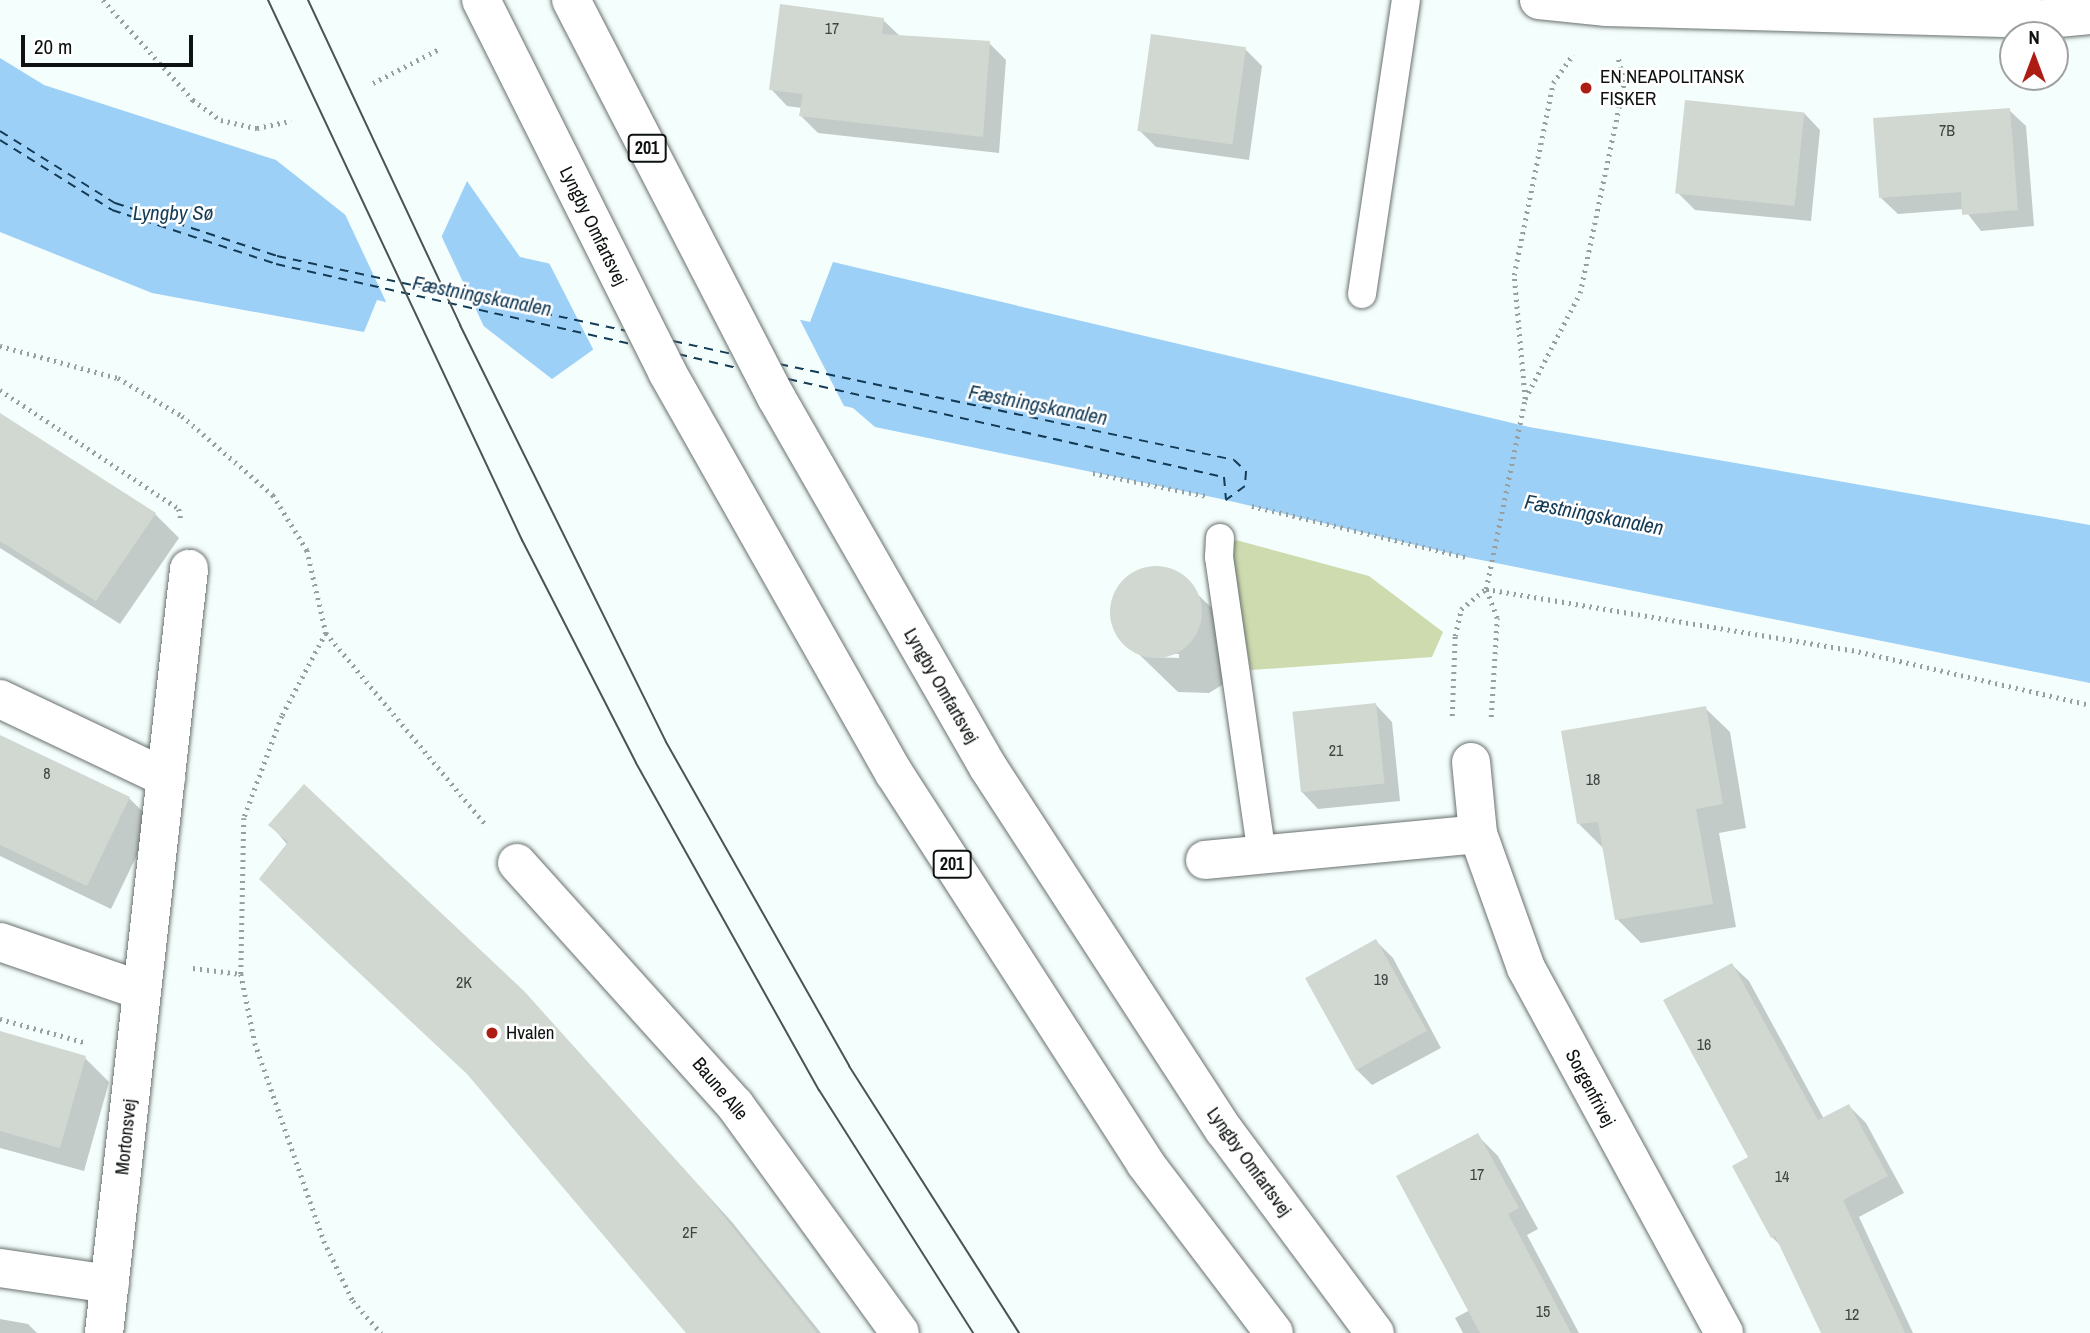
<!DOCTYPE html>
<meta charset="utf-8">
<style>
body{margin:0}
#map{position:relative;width:2090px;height:1333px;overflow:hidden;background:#f4fefc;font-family:"Archivo Narrow",sans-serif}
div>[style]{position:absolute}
.green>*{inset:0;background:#cedbae}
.water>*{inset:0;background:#9dd0f7}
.pier>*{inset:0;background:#f4fefc}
.shadow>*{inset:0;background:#0003}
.ferry>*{height:2px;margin-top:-1px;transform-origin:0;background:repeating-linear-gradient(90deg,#143b56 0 9px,transparent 0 16px)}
.building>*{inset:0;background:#d1d8d2;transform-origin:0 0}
.round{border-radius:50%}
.path>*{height:4.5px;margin-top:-2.25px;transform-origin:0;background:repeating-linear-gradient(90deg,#989f9e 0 2px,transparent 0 7px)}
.roads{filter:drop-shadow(0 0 2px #69716f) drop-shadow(0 0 2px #69716f)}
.lane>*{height:28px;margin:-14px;padding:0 14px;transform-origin:14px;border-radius:14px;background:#fff}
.street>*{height:38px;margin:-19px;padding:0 19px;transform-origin:19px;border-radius:19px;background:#fff}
.highway>*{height:38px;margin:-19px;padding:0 19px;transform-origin:19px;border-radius:19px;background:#fff}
.tram>*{height:2px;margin:-1px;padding:0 1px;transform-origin:1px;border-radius:1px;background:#4e5252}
.dots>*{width:19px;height:19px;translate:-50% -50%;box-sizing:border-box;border:4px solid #fff;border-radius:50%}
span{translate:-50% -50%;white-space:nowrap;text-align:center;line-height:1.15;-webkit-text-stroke:5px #fff;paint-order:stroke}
.number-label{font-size:16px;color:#404442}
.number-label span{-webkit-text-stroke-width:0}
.shield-label span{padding:2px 5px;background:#fff;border:2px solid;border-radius:5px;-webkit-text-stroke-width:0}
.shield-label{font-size:18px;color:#0f1212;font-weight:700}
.poi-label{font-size:19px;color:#0f1212}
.left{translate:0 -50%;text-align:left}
.street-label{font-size:19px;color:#0f1212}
.water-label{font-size:21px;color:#143b56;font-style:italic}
.north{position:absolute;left:1999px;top:21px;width:70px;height:70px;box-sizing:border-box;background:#fff;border:2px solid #9fa0a0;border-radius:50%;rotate:0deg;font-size:19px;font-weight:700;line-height:28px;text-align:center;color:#0f1212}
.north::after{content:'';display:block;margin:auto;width:24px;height:32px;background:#ad1d13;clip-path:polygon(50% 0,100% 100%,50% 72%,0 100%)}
.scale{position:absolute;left:21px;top:35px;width:172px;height:32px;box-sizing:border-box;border:4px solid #0f1212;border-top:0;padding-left:9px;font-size:21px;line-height:24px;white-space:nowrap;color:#0f1212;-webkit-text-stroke:5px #fff;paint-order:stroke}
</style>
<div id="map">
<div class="green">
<i style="clip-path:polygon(1236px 540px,1369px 576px,1443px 632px,1432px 657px,1251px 670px,1227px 549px)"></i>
</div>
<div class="water">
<i style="clip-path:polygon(0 58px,44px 85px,276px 160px,348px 217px,441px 238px,467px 181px,520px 257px,810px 322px,833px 262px,1529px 427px,2090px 525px,2090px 683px,1466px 557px,1226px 500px,875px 427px,853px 408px,594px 349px,552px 379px,481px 324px,377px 300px,364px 332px,152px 293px,0 232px)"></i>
</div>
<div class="pier">
<i style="clip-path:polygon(343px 210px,440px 233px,486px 331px,388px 306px)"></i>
<i style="clip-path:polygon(547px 259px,798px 316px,846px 410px,595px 353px)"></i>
</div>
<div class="shadow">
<i style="clip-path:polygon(883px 20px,901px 37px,989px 43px,1006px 60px,999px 153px,818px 133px,801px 116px,802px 108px,787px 106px,771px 89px)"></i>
<i style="clip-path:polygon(1245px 49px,1262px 66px,1249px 160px,1156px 147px,1139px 130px)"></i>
<i style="clip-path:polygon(2009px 110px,2026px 126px,2034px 226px,1981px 231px,1964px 209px,1898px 214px,1881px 198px)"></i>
<i style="clip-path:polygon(1804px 113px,1820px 130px,1811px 221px,1695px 210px,1678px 193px)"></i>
<i style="clip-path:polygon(0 415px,155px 514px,179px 538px,120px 624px,0 548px)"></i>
<i style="clip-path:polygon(evenodd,1142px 570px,1173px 571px,1234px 629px,1238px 660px,1222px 685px,1209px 693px,1178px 692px,1117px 633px,1113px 603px,1129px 577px,1142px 570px,1150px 653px,1179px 654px,1179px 658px,1150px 657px,1150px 653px)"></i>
<i style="clip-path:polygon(1376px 705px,1392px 722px,1400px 801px,1318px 809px,1302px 792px)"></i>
<i style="clip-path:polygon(1705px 708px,1730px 732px,1746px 828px,1719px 833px,1736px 927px,1641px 943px,1617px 919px,1603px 848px,1579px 824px)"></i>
<i style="clip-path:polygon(0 737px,129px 798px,153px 822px,111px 909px,0 856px)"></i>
<i style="clip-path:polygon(271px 825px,523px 992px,732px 1222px,821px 1333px,689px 1333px)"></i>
<i style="clip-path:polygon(1376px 941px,1393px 958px,1441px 1048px,1372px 1085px,1355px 1068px)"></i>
<i style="clip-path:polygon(1732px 965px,1749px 981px,1824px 1119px,1849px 1106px,1866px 1123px,1904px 1193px,1859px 1217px,1913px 1333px,1823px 1333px,1781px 1246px,1772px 1237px,1751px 1158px)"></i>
<i style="clip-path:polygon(0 1033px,85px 1058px,109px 1082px,84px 1171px,0 1148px)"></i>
<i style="clip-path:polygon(1477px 1135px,1498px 1156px,1538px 1229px,1527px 1235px,1579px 1333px,1463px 1333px,1455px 1318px,1470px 1310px)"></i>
<i style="clip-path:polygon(0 1319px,28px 1324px,37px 1333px,0 1333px)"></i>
</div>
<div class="ferry">
<i style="left:0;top:131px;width:136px;rotate:32.1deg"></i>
<i style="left:115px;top:203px;width:170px;rotate:18.1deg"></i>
<i style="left:277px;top:256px;width:357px;rotate:12.1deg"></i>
<i style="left:0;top:140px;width:132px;rotate:32deg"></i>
<i style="left:112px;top:210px;width:173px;rotate:18.2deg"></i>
<i style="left:276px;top:264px;width:365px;rotate:12.7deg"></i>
<i style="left:673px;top:341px;width:60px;rotate:12.4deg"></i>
<i style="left:678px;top:354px;width:65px;rotate:13.4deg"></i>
<i style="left:779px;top:364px;width:465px;rotate:11.9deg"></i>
<i style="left:1234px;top:460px;width:16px;rotate:43deg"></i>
<i style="left:1246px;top:471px;width:15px;rotate:94deg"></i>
<i style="left:1245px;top:486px;width:24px;rotate:144deg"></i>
<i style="left:788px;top:379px;width:447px;rotate:12.7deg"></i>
<i style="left:1224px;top:477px;width:22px;rotate:85deg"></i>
</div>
<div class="building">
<i style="clip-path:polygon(780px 4px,884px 18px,882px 34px,990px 41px,983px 137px,799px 116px,803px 94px,769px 90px)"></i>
<i style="left:1151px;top:34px;width:96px;height:98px;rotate:8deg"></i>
<i style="left:1685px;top:100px;width:120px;height:94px;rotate:6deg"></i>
<i style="clip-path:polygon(2010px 108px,2018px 210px,1962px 215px,1961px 192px,1879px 198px,1873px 118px)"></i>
<i style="clip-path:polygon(0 413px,156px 513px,96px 601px,0 541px)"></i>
<i class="round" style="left:1110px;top:566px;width:92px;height:92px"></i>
<i style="left:1376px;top:703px;width:81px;height:84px;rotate:84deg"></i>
<i style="clip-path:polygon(1706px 706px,1723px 804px,1696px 809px,1713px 904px,1615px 920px,1598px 822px,1577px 824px,1561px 731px)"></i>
<i style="clip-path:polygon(0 735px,130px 797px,87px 886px,0 845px)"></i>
<i style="clip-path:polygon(304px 784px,524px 991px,703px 1190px,817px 1333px,686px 1333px,467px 1074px,259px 879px,288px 842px,268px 825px)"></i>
<i style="left:1376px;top:939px;width:105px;height:81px;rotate:61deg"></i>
<i style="clip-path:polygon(1732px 963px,1818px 1120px,1849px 1104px,1888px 1176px,1843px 1200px,1905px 1333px,1821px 1333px,1775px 1236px,1771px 1238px,1732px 1166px,1748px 1157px,1663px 1000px)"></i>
<i style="clip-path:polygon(0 1031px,86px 1056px,60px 1148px,0 1131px)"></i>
<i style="clip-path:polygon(1478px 1133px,1519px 1208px,1508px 1214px,1571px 1333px,1480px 1333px,1396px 1176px)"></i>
</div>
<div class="path">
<i style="left:103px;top:0;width:135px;rotate:48deg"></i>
<i style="left:193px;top:100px;width:34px;rotate:36deg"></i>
<i style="left:221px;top:120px;width:37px;rotate:13deg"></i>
<i style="left:257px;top:128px;width:35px;rotate:-12deg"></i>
<i style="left:373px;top:83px;width:76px;rotate:-27.2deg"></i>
<i style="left:0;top:346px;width:122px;rotate:15.2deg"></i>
<i style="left:118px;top:378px;width:74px;rotate:30.7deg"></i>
<i style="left:182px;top:416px;width:121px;rotate:41deg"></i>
<i style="left:273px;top:495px;width:65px;rotate:58.3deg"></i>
<i style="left:307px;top:550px;width:85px;rotate:77.1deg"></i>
<i style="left:326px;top:633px;width:94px;rotate:117.9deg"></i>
<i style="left:282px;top:716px;width:109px;rotate:110.4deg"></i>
<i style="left:244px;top:818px;width:156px;rotate:91.1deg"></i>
<i style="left:241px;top:974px;width:70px;rotate:78.5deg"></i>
<i style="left:255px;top:1043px;width:210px;rotate:70.8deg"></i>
<i style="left:324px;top:1241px;width:67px;rotate:64.2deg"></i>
<i style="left:353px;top:1301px;width:43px;rotate:48.8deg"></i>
<i style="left:0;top:390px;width:215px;rotate:33.6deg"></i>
<i style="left:179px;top:509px;width:11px;rotate:80deg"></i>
<i style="left:1525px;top:399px;width:124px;rotate:-95.1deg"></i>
<i style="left:1514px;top:275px;width:196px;rotate:-78.5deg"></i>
<i style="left:1553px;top:83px;width:35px;rotate:-55deg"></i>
<i style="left:1093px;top:473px;width:115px;rotate:11.5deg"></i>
<i style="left:1252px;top:506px;width:220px;rotate:13.4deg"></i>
<i style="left:326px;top:633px;width:251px;rotate:50.2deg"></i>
<i style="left:1452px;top:716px;width:80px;rotate:-87.9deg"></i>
<i style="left:1455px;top:636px;width:28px;rotate:-77deg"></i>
<i style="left:1461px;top:609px;width:32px;rotate:-39deg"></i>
<i style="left:1486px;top:589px;width:371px;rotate:9.5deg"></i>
<i style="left:1852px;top:650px;width:244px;rotate:13deg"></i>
<i style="left:1491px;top:717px;width:99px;rotate:-86.5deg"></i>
<i style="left:1497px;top:618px;width:31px;rotate:-111deg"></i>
<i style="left:1486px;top:589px;width:194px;rotate:-78.4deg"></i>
<i style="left:1525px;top:399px;width:119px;rotate:-62.6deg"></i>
<i style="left:1580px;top:293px;width:216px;rotate:-78.2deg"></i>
<i style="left:1624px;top:82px;width:25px;rotate:-104deg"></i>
<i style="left:193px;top:968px;width:48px;rotate:7.1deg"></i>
<i style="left:0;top:1019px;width:90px;rotate:15.4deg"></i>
</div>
<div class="roads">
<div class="lane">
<i style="left:1362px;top:294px;width:297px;rotate:-81.5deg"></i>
<i style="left:1220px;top:538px;width:19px;rotate:93deg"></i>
<i style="left:1219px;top:557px;width:301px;rotate:81.8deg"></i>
</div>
<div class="street">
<i style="left:1539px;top:0;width:68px;rotate:5.9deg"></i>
<i style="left:1607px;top:7px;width:440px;rotate:1.6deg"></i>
<i style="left:2047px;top:19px;width:43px;rotate:-5.3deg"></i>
<i style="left:0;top:699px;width:184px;rotate:25.4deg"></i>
<i style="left:1471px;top:762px;width:72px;rotate:84.4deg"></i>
<i style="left:1478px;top:834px;width:142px;rotate:70.3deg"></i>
<i style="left:1526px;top:968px;width:415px;rotate:61.5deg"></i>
<i style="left:1205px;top:860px;width:274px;rotate:-5.4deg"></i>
<i style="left:517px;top:863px;width:326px;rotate:48deg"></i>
<i style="left:735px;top:1105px;width:281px;rotate:54.1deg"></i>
<i style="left:0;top:942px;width:150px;rotate:19deg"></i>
<i style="left:0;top:1268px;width:111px;rotate:8.3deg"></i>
<i style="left:104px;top:1333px;width:769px;rotate:-83.65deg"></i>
</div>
<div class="highway">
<i style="left:481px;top:0;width:416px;rotate:63.4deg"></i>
<i style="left:667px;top:372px;width:461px;rotate:60.5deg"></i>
<i style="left:894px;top:773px;width:464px;rotate:57.2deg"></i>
<i style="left:1145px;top:1163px;width:213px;rotate:52.8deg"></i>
<i style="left:571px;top:0;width:447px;rotate:62.7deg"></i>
<i style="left:776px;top:397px;width:426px;rotate:60.2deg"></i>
<i style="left:988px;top:767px;width:433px;rotate:57deg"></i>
<i style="left:1224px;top:1130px;width:253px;rotate:53.4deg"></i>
</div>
</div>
<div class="tram">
<i style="left:268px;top:0;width:597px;rotate:64.81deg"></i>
<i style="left:522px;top:540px;width:250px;rotate:62.9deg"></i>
<i style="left:636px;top:763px;width:375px;rotate:60.8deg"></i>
<i style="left:819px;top:1090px;width:288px;rotate:57.6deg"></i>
<i style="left:308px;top:0;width:359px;rotate:64.9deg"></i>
<i style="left:460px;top:325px;width:465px;rotate:63.7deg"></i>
<i style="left:666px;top:742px;width:372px;rotate:60.5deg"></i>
<i style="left:849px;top:1066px;width:317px;rotate:57.5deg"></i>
</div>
<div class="dots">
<i style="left:1586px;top:88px;background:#ad1d13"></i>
<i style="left:492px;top:1033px;background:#ad1d13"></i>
</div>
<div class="number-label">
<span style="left:832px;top:28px">17</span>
<span style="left:1947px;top:130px">7B</span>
<span style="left:1336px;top:750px">21</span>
<span style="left:47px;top:773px">8</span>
<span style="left:1593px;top:779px">18</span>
<span style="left:1381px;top:979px">19</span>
<span style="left:464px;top:982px">2K</span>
<span style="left:1704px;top:1044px">16</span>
<span style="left:1477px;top:1174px">17</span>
<span style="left:1782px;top:1176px">14</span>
<span style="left:690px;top:1232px">2F</span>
<span style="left:1543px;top:1311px">15</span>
<span style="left:1852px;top:1314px">12</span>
</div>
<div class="shield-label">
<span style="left:647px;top:148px">201</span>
<span style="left:952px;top:864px">201</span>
</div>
<div class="poi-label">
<span class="left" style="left:1600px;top:88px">EN NEAPOLITANSK<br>FISKER</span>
<span class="left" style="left:506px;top:1033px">Hvalen</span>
</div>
<div class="street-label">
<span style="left:593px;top:226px;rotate:64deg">Lyngby Omfartsvej</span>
<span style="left:941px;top:686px;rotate:60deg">Lyngby Omfartsvej</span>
<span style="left:1590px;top:1088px;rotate:62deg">Sorgenfrivej</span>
<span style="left:720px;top:1089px;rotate:50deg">Baune Alle</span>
<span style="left:126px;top:1137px;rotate:-84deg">Mortonsvej</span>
<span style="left:1249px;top:1162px;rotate:54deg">Lyngby Omfartsvej</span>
</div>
<div class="water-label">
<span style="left:173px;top:213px">Lyngby Sø</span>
<span style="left:482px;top:296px;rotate:11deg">Fæstningskanalen</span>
<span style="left:1038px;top:405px;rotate:11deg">Fæstningskanalen</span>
<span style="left:1594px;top:515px;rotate:11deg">Fæstningskanalen</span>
</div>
<div class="north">N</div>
<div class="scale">20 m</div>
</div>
